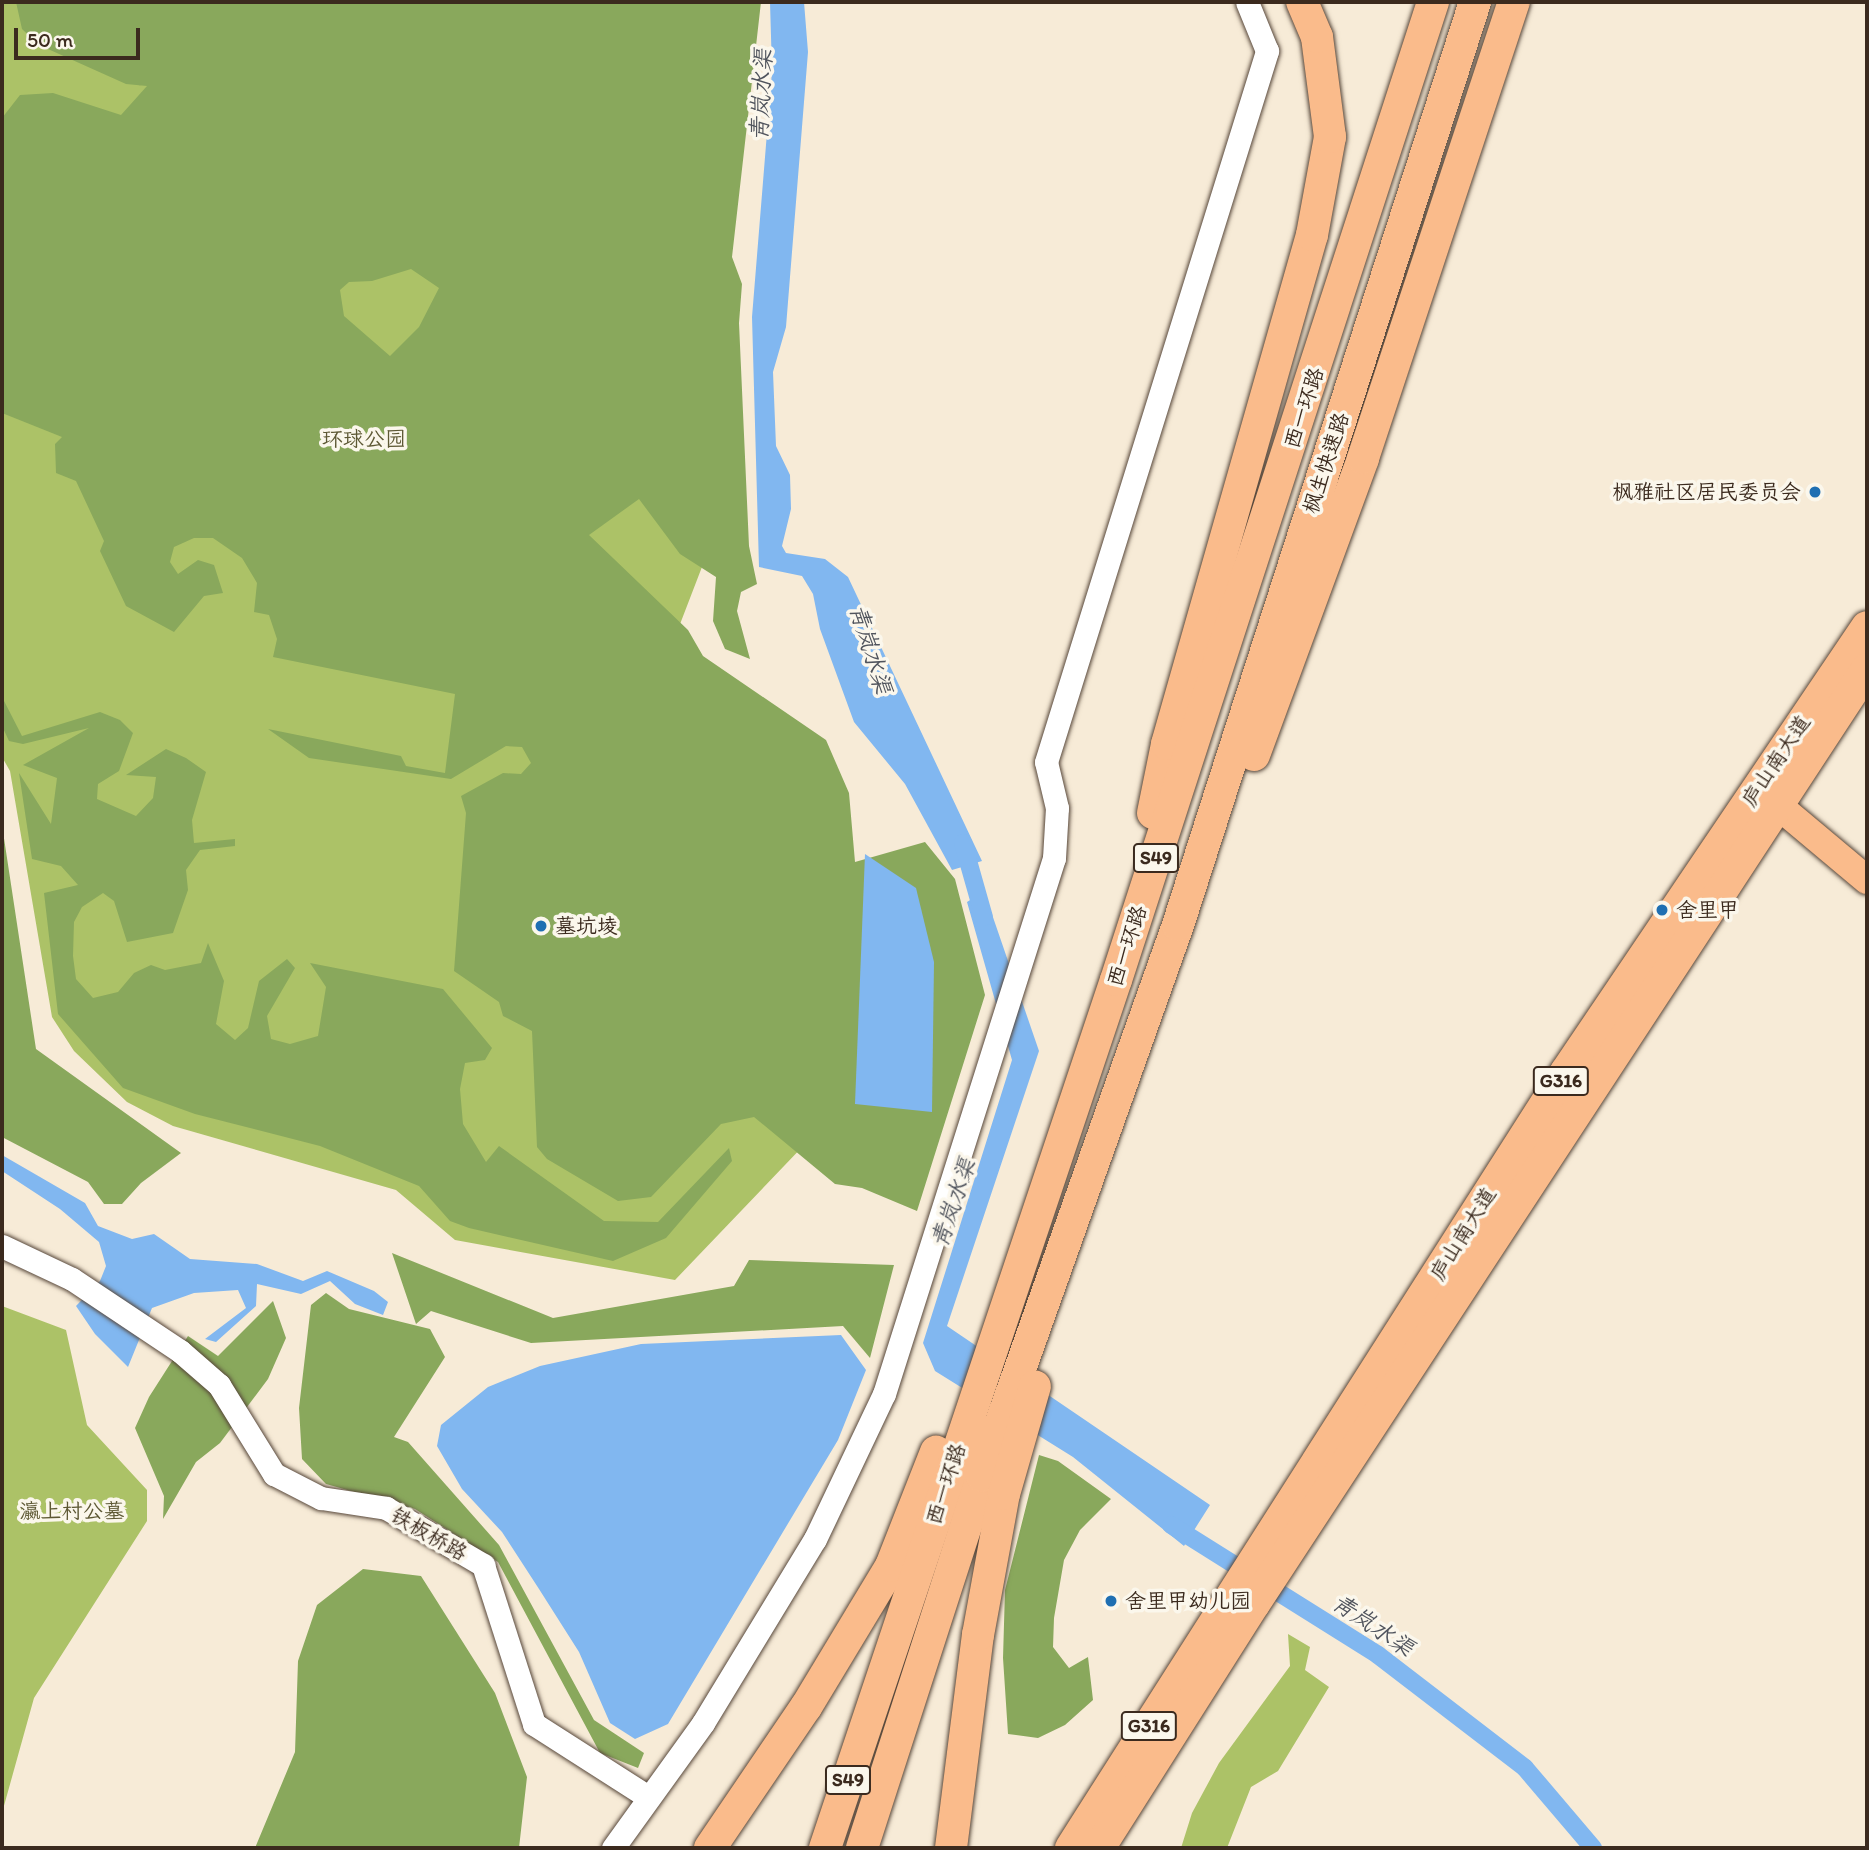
<!DOCTYPE html>
<meta charset="utf-8">
<style>
body{margin:0}
#map{position:relative;width:1869px;height:1850px;overflow:hidden;background:#f7ebd7;font-family:Itim,"LXGW WenKai TC",sans-serif}
div>[style]{position:absolute}
.green>*{inset:0;background:#acc267}
.forest>*{inset:0;background:#89a85c}
.water>*{inset:0;background:#81b7f0}
.canal>*{height:18px;margin:-9px;padding:0 9px;transform-origin:9px;border-radius:9px;background:#81b7f0}
.roads{filter:drop-shadow(0 0 2px #57473a) drop-shadow(0 0 2px #57473a)}
.minor>*{height:23px;margin:-11.5px;padding:0 11.5px;transform-origin:11.5px;border-radius:11.5px;background:#fff}
.major>*{height:28px;margin:-14px;padding:0 14px;transform-origin:14px;border-radius:14px;background:#fabb8b}
.highway>*{height:32px;margin:-16px;padding:0 16px;transform-origin:16px;border-radius:16px;background:#fabb8b}
.dots>*{width:19px;height:19px;translate:-50% -50%;box-sizing:border-box;border:4px solid #fbf7ec;border-radius:50%}
span{translate:-50% -50%;white-space:nowrap;text-align:center;line-height:1.15;-webkit-text-stroke:7px #fbf7ec;paint-order:stroke}
.shield-label span{padding:2px 5px;background:#fbf7ec;border:2px solid;border-radius:5px;-webkit-text-stroke-width:0}
.shield-label{font-size:19px;color:#3b2a1e;font-weight:700}
.street-label{font-size:21px;color:#3b2a1e}
.park-label{font-size:21px;color:#5d5834}
.poi-label{font-size:21px;color:#3b2a1e}
.right{translate:-100% -50%;text-align:right}
.left{translate:0 -50%;text-align:left}
.water-label{font-size:23px;color:#50545d;font-style:italic}
.frame{position:absolute;inset:0;border:4px solid #3b2a1e;pointer-events:none}
.scale{position:absolute;left:14px;top:28px;width:126px;height:32px;box-sizing:border-box;border:4px solid #3b2a1e;border-top:0;padding-left:9px;font-size:21px;line-height:24px;white-space:nowrap;color:#3b2a1e;-webkit-text-stroke:5px #fbf7ec;paint-order:stroke}
</style>
<div id="map">
<div class="green">
<i style="clip-path:polygon(2px 2px,735px 2px,714px 343px,740px 468px,667px 658px,828px 1120px,675px 1280px,455px 1240px,396px 1190px,173px 1126px,127px 1102px,74px 1051px,52px 1017px,10px 771px,2px 757px)"></i>
<i style="clip-path:polygon(2px 1306px,66px 1330px,87px 1425px,147px 1490px,147px 1521px,34px 1698px,2px 1813px)"></i>
<i style="clip-path:polygon(1288px 1634px,1310px 1647px,1305px 1670px,1329px 1687px,1278px 1771px,1251px 1787px,1227px 1848px,1181px 1848px,1192px 1813px,1219px 1763px,1290px 1666px)"></i>
</div>
<div class="forest">
<i style="clip-path:polygon(evenodd,16px 2px,761px 2px,732px 257px,742px 284px,739px 323px,749px 546px,757px 584px,741px 592px,737px 611px,750px 659px,725px 649px,713px 621px,716px 577px,680px 554px,639px 499px,589px 535px,688px 630px,703px 656px,826px 740px,849px 793px,855px 862px,925px 842px,955px 879px,985px 995px,917px 1211px,862px 1188px,835px 1184px,754px 1117px,721px 1124px,651px 1197px,618px 1201px,547px 1159px,537px 1147px,532px 1031px,503px 1016px,499px 1002px,454px 971px,466px 813px,461px 796px,503px 773px,521px 774px,531px 763px,522px 747px,506px 746px,451px 779px,309px 758px,268px 729px,401px 756px,406px 766px,445px 773px,455px 694px,273px 657px,277px 639px,269px 615px,254px 612px,257px 583px,242px 558px,213px 538px,194px 538px,174px 547px,170px 562px,178px 574px,198px 560px,214px 565px,223px 593px,204px 596px,174px 632px,126px 606px,100px 551px,104px 541px,76px 481px,56px 473px,55px 444px,62px 437px,2px 413px,2px 118px,20px 95px,53px 93px,121px 115px,147px 86px,126px 84px,39px 45px,22px 29px,16px 2px,411px 269px,439px 288px,419px 327px,390px 356px,344px 316px,340px 290px,349px 282px,372px 281px,411px 269px)"></i>
<i style="clip-path:polygon(2px 697px,22px 736px,100px 712px,120px 720px,133px 733px,119px 771px,98px 784px,97px 799px,136px 816px,153px 798px,156px 777px,126px 775px,166px 749px,186px 758px,206px 772px,192px 820px,194px 843px,235px 839px,235px 846px,200px 850px,186px 870px,188px 890px,173px 933px,127px 942px,114px 901px,103px 893px,82px 907px,74px 922px,73px 956px,76px 979px,93px 998px,118px 992px,134px 973px,151px 965px,165px 970px,201px 963px,208px 943px,224px 981px,216px 1024px,235px 1040px,248px 1028px,259px 981px,287px 959px,295px 968px,267px 1016px,271px 1039px,290px 1044px,318px 1036px,326px 987px,310px 963px,443px 989px,492px 1048px,485px 1060px,465px 1063px,460px 1089px,463px 1124px,486px 1162px,499px 1146px,604px 1221px,658px 1222px,729px 1148px,732px 1161px,666px 1238px,613px 1261px,469px 1228px,450px 1221px,419px 1186px,320px 1146px,195px 1114px,123px 1088px,58px 1014px,44px 893px,78px 885px,61px 866px,32px 859px,19px 773px,51px 824px,57px 778px,23px 765px,89px 728px,23px 744px,9px 741px,2px 726px)"></i>
<i style="clip-path:polygon(2px 825px,36px 1049px,181px 1153px,141px 1183px,122px 1204px,104px 1204px,88px 1182px,2px 1137px)"></i>
<i style="clip-path:polygon(392px 1253px,553px 1318px,734px 1286px,749px 1260px,894px 1265px,870px 1358px,843px 1326px,531px 1343px,431px 1311px,416px 1324px)"></i>
<i style="clip-path:polygon(326px 1293px,349px 1309px,430px 1329px,445px 1357px,394px 1437px,408px 1442px,499px 1545px,594px 1720px,644px 1753px,638px 1768px,600px 1753px,498px 1562px,415px 1509px,326px 1484px,302px 1459px,299px 1408px,311px 1305px)"></i>
<i style="clip-path:polygon(273px 1301px,286px 1338px,268px 1379px,220px 1443px,196px 1462px,163px 1519px,164px 1496px,135px 1428px,149px 1397px,188px 1336px,218px 1356px)"></i>
<i style="clip-path:polygon(1039px 1455px,1058px 1461px,1111px 1499px,1080px 1530px,1064px 1560px,1054px 1618px,1053px 1647px,1069px 1668px,1088px 1657px,1093px 1700px,1065px 1725px,1038px 1738px,1008px 1734px,1003px 1658px,1005px 1590px)"></i>
<i style="clip-path:polygon(363px 1569px,421px 1576px,495px 1693px,527px 1777px,519px 1848px,255px 1848px,295px 1752px,298px 1661px,317px 1605px)"></i>
</div>
<div class="water">
<i style="clip-path:polygon(770px 2px,804px 2px,808px 52px,786px 327px,773px 372px,776px 446px,790px 475px,791px 509px,782px 546px,786px 553px,825px 559px,848px 577px,982px 861px,952px 870px,905px 784px,854px 722px,820px 629px,813px 594px,802px 576px,759px 567px,752px 317px,772px 71px)"></i>
<i style="clip-path:polygon(865px 854px,916px 888px,934px 962px,932px 1112px,855px 1104px)"></i>
<i style="clip-path:polygon(984px 891px,1039px 1051px,947px 1326px,1210px 1505px,1184px 1546px,1073px 1457px,935px 1371px,923px 1343px,1012px 1060px,967px 902px)"></i>
<i style="clip-path:polygon(2px 1155px,85px 1203px,98px 1226px,132px 1239px,154px 1234px,190px 1259px,257px 1264px,303px 1281px,327px 1271px,374px 1291px,388px 1302px,383px 1315px,355px 1304px,330px 1281px,301px 1294px,257px 1284px,256px 1306px,216px 1342px,205px 1339px,246px 1308px,238px 1290px,194px 1293px,152px 1308px,128px 1367px,95px 1334px,76px 1306px,100px 1281px,106px 1266px,99px 1242px,60px 1209px,2px 1171px)"></i>
<i style="clip-path:polygon(841px 1335px,866px 1370px,838px 1440px,668px 1724px,635px 1739px,610px 1723px,579px 1652px,539px 1589px,502px 1532px,462px 1489px,437px 1446px,441px 1425px,488px 1387px,540px 1366px,641px 1344px)"></i>
</div>
<div class="canal">
<i style="left:963px;top:843px;width:77px;rotate:74.2deg"></i>
<i style="left:1171px;top:1525px;width:244px;rotate:32.1deg"></i>
<i style="left:1378px;top:1655px;width:185px;rotate:37.5deg"></i>
<i style="left:1525px;top:1768px;width:105px;rotate:49.6deg"></i>
</div>
<div class="roads">
<div class="minor">
<i style="left:2px;top:1246px;width:77px;rotate:25.2deg"></i>
<i style="left:72px;top:1279px;width:130px;rotate:33.7deg"></i>
<i style="left:180px;top:1351px;width:52px;rotate:41.1deg"></i>
<i style="left:219px;top:1385px;width:105px;rotate:58.3deg"></i>
<i style="left:274px;top:1474px;width:53px;rotate:27.1deg"></i>
<i style="left:321px;top:1498px;width:66px;rotate:8.7deg"></i>
<i style="left:386px;top:1508px;width:113px;rotate:30.4deg"></i>
<i style="left:483px;top:1565px;width:167px;rotate:72.2deg"></i>
<i style="left:534px;top:1724px;width:135px;rotate:32.6deg"></i>
<i style="left:613px;top:1848px;width:154px;rotate:-54.2deg"></i>
<i style="left:703px;top:1723px;width:215px;rotate:-58.7deg"></i>
<i style="left:815px;top:1539px;width:161px;rotate:-64.6deg"></i>
<i style="left:884px;top:1394px;width:562px;rotate:-72.4deg"></i>
<i style="left:1054px;top:858px;width:50px;rotate:-86.6deg"></i>
<i style="left:1057px;top:808px;width:47px;rotate:-103.4deg"></i>
<i style="left:1046px;top:762px;width:745px;rotate:-72.73deg"></i>
<i style="left:1267px;top:51px;width:53px;rotate:-112.2deg"></i>
</div>
<div class="major">
<i style="left:1762px;top:792px;width:137px;rotate:40deg"></i>
</div>
<div class="highway">
<i style="left:1254px;top:755px;width:316px;rotate:-69.8deg"></i>
<i style="left:1363px;top:458px;width:480px;rotate:-71.7deg"></i>
<i style="left:1153px;top:813px;width:70px;rotate:-78.5deg"></i>
<i style="left:1167px;top:744px;width:529px;rotate:-74.1deg"></i>
<i style="left:1312px;top:235px;width:100px;rotate:-79.6deg"></i>
<i style="left:1330px;top:137px;width:101px;rotate:-97.4deg"></i>
<i style="left:1317px;top:37px;width:38px;rotate:-113deg"></i>
<i style="left:710px;top:1848px;width:171px;rotate:-55.8deg"></i>
<i style="left:806px;top:1707px;width:165px;rotate:-58.9deg"></i>
<i style="left:891px;top:1566px;width:123px;rotate:-68.5deg"></i>
<i style="left:825px;top:1848px;width:915px;rotate:-71.47deg"></i>
<i style="left:1116px;top:980px;width:1028px;rotate:-72.04deg"></i>
<i style="left:862px;top:1848px;width:391px;rotate:-72.1deg"></i>
<i style="left:982px;top:1476px;width:585px;rotate:-70.42deg"></i>
<i style="left:1178px;top:925px;width:970px;rotate:-72.16deg"></i>
<i style="left:951px;top:1848px;width:215px;rotate:-82.8deg"></i>
<i style="left:978px;top:1635px;width:143px;rotate:-79.6deg"></i>
<i style="left:1004px;top:1494px;width:112px;rotate:-74deg"></i>
<i style="left:1071px;top:1848px;width:920px;rotate:-57.47deg"></i>
<i style="left:1566px;top:1072px;width:537px;rotate:-55.93deg"></i>
<i style="left:1099px;top:1848px;width:289px;rotate:-57.6deg"></i>
<i style="left:1254px;top:1604px;width:1118px;rotate:-56.75deg"></i>
</div>
</div>
<div class="dots">
<i style="left:1815px;top:492px;background:#1f6fb2"></i>
<i style="left:1662px;top:910px;background:#1f6fb2"></i>
<i style="left:541px;top:926px;background:#1f6fb2"></i>
<i style="left:1111px;top:1601px;background:#1f6fb2"></i>
</div>
<div class="shield-label">
<span style="left:1156px;top:858px">S49</span>
<span style="left:1561px;top:1081px">G316</span>
<span style="left:1149px;top:1726px">G316</span>
<span style="left:848px;top:1780px">S49</span>
</div>
<div class="street-label">
<span style="left:1304px;top:408px;rotate:-72deg">西一环路</span>
<span style="left:1326px;top:463px;rotate:-72deg">枫生快速路</span>
<span style="left:1776px;top:761px;rotate:-56deg">庐山南大道</span>
<span style="left:1127px;top:946px;rotate:-72deg">西一环路</span>
<span style="left:1463px;top:1234px;rotate:-58deg">庐山南大道</span>
<span style="left:946px;top:1484px;rotate:-72deg">西一环路</span>
<span style="left:429px;top:1534px;rotate:30deg">铁板桥路</span>
</div>
<div class="park-label">
<span style="left:364px;top:439px">环球公园</span>
<span style="left:72px;top:1511px">瀛上村公墓</span>
</div>
<div class="poi-label">
<span class="right" style="left:1801px;top:492px">枫雅社区居民委员会</span>
<span class="left" style="left:1676px;top:910px">舍里甲</span>
<span class="left" style="left:555px;top:926px">墓坑堎</span>
<span class="left" style="left:1125px;top:1601px">舍里甲幼儿园</span>
</div>
<div class="water-label">
<span style="left:761px;top:95px;rotate:-87deg">青岚水渠</span>
<span style="left:871px;top:649px;rotate:73deg">青岚水渠</span>
<span style="left:953px;top:1203px;rotate:-71deg">青岚水渠</span>
<span style="left:1373px;top:1625px;rotate:34deg">青岚水渠</span>
</div>
<div class="frame"></div>
<div class="scale">50 m</div>
</div>
